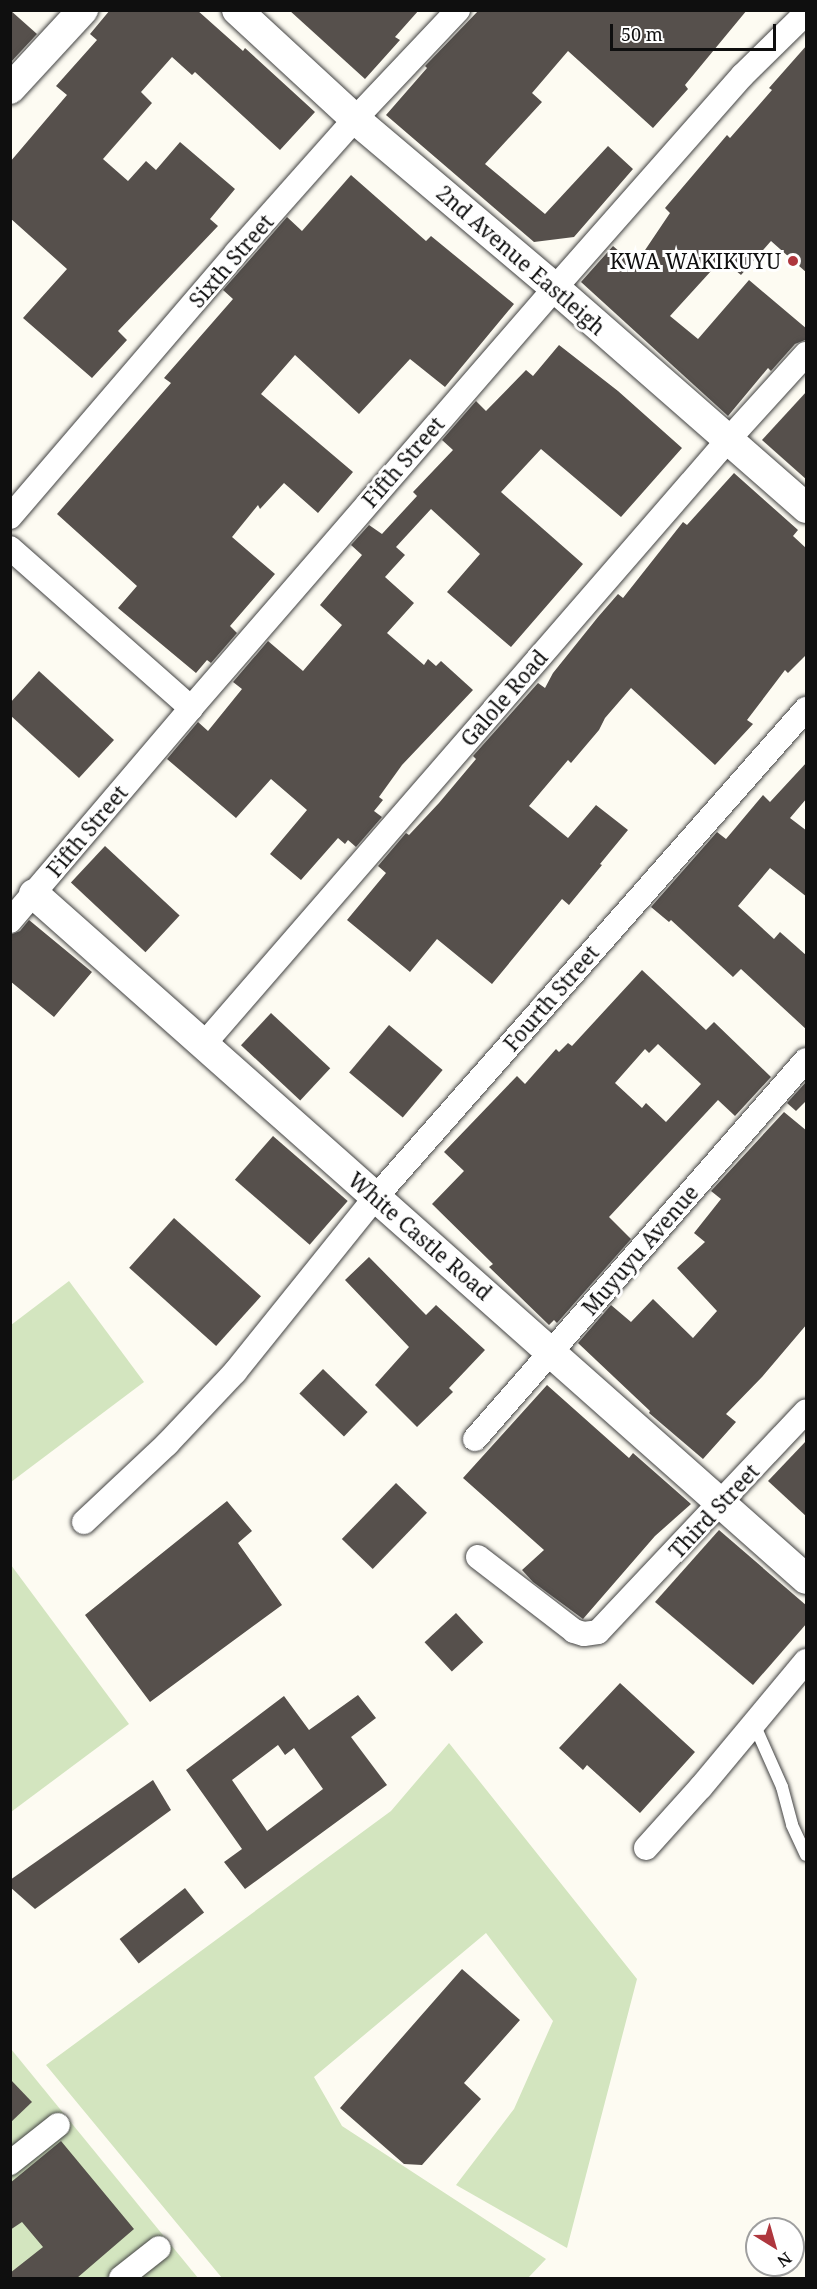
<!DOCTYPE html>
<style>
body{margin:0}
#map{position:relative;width:817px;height:2289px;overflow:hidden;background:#fdfbf2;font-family:"Noto Serif",serif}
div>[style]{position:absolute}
.green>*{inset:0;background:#d3e5bf}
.building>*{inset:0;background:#56504c;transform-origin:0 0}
.roads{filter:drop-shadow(0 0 2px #424242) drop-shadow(0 0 2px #424242)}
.service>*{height:12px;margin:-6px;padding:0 6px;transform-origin:6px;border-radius:6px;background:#fff}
.minor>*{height:24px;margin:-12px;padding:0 12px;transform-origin:12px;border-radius:12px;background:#fff}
.tertiary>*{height:30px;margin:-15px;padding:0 15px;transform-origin:15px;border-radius:15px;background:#fff}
.dots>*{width:16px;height:16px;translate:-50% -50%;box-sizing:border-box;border:3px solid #fff;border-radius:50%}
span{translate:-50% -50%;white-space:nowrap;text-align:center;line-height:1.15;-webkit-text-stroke:6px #fff;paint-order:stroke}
.street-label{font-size:21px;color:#0f0f0f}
.poi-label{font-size:21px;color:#0f0f0f}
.right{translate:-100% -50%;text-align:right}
.frame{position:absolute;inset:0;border:12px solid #0f0f0f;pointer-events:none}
.north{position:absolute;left:745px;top:2217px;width:60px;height:60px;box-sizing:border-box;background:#fff;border:2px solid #9f9f9f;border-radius:50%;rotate:143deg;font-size:16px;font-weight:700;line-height:24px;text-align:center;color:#0f0f0f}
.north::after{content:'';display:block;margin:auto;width:21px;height:27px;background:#af373e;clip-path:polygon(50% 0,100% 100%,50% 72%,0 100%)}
.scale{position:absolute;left:610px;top:24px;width:166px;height:27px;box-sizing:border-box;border:3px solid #0f0f0f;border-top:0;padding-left:8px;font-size:18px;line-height:21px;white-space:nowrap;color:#0f0f0f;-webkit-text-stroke:4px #fff;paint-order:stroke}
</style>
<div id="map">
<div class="green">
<i style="clip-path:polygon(69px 1281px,144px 1382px,11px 1482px,11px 1325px)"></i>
<i style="clip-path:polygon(11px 1565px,129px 1724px,11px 1812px)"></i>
<i style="clip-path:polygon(449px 1743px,637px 1979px,567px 2248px,456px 2185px,514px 2109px,553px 2021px,486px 1933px,314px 2077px,342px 2126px,546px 2259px,528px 2278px,222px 2278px,46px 2065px,391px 1811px)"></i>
<i style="clip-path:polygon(11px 2049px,198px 2278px,11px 2278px)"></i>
</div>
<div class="building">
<i style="clip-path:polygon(10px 10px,37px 34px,10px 63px)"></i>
<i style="clip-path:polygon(110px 10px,197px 10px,243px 51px,245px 48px,315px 112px,280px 150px,195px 72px,192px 75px,172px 57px,141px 92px,152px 103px,103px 159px,128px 181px,146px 161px,156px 170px,180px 142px,235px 189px,210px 219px,218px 226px,118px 331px,127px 340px,92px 378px,23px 318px,67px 269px,10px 218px,10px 162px,67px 95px,56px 86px,97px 40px,90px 34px)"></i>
<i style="clip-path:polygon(289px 10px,419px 10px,395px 37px,400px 40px,365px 79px)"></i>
<i style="clip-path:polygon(479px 10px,747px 10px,685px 85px,688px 89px,653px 128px,568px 51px,532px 93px,542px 102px,485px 164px,545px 214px,608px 146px,633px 169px,574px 237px,534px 242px,386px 115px,427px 68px,425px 66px)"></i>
<i style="clip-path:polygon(807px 45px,807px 273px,771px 241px,741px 275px,722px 259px,670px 316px,698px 339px,749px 280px,807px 329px,805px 340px,795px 344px,771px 371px,768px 368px,728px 416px,581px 282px,613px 246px,635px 265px,670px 213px,665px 208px,727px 135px,730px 138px,772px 90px,769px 88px)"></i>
<i style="clip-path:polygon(351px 175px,426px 241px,431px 236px,514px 304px,445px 387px,410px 359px,359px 414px,295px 355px,261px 394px,353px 472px,318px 513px,284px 483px,260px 509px,258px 505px,232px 537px,275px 574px,230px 626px,237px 633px,211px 663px,207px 660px,196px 673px,118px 608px,137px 586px,57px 514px,171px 383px,164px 378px,233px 299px,223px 290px,260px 248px,287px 217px,302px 231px)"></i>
<i style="clip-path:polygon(559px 345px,618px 391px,682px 448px,621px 517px,541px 449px,501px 492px,583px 564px,511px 647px,447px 592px,480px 554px,431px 509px,396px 547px,405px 555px,385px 577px,414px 603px,387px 633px,424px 665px,428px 659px,436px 666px,441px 661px,473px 690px,402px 765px,379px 797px,383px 800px,374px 811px,382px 817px,356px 847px,348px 840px,345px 844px,338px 838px,301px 880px,270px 854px,307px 810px,271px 779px,236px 818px,167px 759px,198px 722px,208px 731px,242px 689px,233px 682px,268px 641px,303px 671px,342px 625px,320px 605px,362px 555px,351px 545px,369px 525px,382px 534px,417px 496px,413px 492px,453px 450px,442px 440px,476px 401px,486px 411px,526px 370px,533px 376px)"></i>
<i style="clip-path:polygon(807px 391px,807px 480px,762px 440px)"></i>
<i style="clip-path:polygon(734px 473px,798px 530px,793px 536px,807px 549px,807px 654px,788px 673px,785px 670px,747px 720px,753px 724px,715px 765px,631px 688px,605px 718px,599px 730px,571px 763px,568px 760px,529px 806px,568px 838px,596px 805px,628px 830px,600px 864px,602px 865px,569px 905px,562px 899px,492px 984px,437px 939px,410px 972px,347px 920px,386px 873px,378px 866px,406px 833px,409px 835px,439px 803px,476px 759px,473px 756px,538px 683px,545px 688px,553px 673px,598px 617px,618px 594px,623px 598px,683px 522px,687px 525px)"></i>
<i style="clip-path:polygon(39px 671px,114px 740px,79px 778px,10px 715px,10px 703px)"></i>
<i style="clip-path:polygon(807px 762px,807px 798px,790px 818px,807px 831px,807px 897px,770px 868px,738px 906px,774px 939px,780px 932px,807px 956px,807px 1030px,741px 969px,733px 977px,671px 920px,669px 922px,651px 907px,717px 832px,726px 839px,763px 795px,770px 802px)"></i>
<i style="left:105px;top:846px;width:102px;height:50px;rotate:43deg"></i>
<i style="clip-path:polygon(29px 920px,92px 972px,54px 1017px,10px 981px,10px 935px,20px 931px)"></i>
<i style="clip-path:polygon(evenodd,642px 970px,706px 1030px,714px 1022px,771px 1077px,735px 1116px,718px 1100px,609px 1217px,631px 1239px,557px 1323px,554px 1320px,549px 1325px,489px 1267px,493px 1264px,432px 1204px,464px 1171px,444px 1152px,517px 1076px,525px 1084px,556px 1049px,559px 1052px,568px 1043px,572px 1046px,642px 970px,658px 1044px,701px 1084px,666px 1122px,646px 1103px,642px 1108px,615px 1083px,645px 1049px,649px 1053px,658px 1044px)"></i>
<i style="left:271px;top:1013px;width:81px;height:44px;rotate:43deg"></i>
<i style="left:389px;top:1025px;width:70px;height:62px;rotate:40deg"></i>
<i style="clip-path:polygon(807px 1081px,807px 1100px,796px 1111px,787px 1103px)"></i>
<i style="clip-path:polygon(784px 1112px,807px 1131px,807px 1324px,762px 1377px,726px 1414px,736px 1422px,703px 1459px,649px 1413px,650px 1411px,578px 1343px,611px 1305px,631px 1322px,653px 1299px,693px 1338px,717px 1311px,677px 1268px,705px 1242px,694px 1233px,721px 1199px,711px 1191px)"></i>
<i style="left:273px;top:1136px;width:99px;height:58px;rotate:41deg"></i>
<i style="left:174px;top:1218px;width:117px;height:67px;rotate:42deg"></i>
<i style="clip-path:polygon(369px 1257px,426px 1315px,436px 1305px,485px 1350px,449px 1388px,453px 1392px,417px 1427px,375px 1385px,409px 1347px,345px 1280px)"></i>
<i style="left:323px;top:1369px;width:62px;height:34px;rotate:44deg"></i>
<i style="clip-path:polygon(547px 1385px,629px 1458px,633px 1453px,691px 1504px,655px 1536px,583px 1619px,533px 1582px,522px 1570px,544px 1550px,463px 1478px)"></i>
<i style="clip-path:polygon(807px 1440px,807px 1517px,768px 1481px)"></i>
<i style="left:396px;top:1483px;width:43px;height:78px;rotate:44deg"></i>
<i style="clip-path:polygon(227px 1501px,252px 1531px,238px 1543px,282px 1605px,150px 1702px,85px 1615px)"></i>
<i style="clip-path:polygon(719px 1530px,807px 1606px,807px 1623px,753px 1685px,655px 1602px)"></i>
<i style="left:456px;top:1613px;width:40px;height:43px;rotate:47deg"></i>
<i style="clip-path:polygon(620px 1683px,695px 1752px,640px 1813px,587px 1765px,583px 1770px,559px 1748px)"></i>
<i style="clip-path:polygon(evenodd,358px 1695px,376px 1718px,351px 1737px,387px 1785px,245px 1889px,224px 1862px,242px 1849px,186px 1770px,284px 1696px,309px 1730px,358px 1695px,278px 1745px,285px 1755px,294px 1748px,323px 1789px,267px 1831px,232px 1780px,278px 1745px)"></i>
<i style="clip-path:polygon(153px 1780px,171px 1810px,35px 1909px,10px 1887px,10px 1880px)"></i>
<i style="left:185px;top:1888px;width:31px;height:83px;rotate:52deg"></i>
<i style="clip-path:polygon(462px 1969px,520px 2020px,464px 2083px,481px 2099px,422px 2165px,404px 2164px,340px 2108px)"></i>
<i style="clip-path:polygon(10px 2079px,32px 2102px,10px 2123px)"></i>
<i style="clip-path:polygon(61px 2141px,134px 2229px,77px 2278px,10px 2278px,10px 2273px,43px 2247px,22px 2222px,10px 2230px,10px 2183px)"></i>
</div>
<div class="roads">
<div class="service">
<i style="left:754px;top:1724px;width:69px;rotate:66deg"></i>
<i style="left:782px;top:1787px;width:39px;rotate:75deg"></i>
<i style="left:792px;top:1825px;width:33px;rotate:65deg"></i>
</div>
<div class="minor">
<i style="left:10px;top:517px;width:348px;rotate:-49.4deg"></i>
<i style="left:236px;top:253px;width:179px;rotate:-48.4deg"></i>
<i style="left:355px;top:119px;width:150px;rotate:-46.6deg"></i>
<i style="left:10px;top:548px;width:242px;rotate:41.5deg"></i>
<i style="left:10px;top:921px;width:280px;rotate:-49.6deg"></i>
<i style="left:191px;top:708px;width:556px;rotate:-49.09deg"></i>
<i style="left:555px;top:288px;width:284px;rotate:-48.6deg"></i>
<i style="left:743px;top:75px;width:88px;rotate:-44.5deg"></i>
<i style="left:204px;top:1044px;width:800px;rotate:-49.06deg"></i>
<i style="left:728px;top:440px;width:116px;rotate:-47.8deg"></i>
<i style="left:475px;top:1439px;width:503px;rotate:-48.87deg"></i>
<i style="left:84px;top:1522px;width:114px;rotate:-43.2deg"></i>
<i style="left:167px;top:1444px;width:99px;rotate:-46.6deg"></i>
<i style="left:235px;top:1372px;width:223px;rotate:-51.2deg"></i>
<i style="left:375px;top:1198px;width:652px;rotate:-48.61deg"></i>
<i style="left:478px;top:1557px;width:121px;rotate:37.6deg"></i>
<i style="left:574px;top:1631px;width:10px;rotate:17deg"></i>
<i style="left:584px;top:1634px;width:14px;rotate:-8deg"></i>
<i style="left:598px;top:1632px;width:303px;rotate:-46.7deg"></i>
<i style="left:646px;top:1848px;width:82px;rotate:-48deg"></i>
<i style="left:701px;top:1787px;width:164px;rotate:-50.2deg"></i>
<i style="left:10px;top:2163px;width:61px;rotate:-38.4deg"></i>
<i style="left:121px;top:2278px;width:48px;rotate:-38.3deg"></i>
</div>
<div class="tertiary">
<i style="left:237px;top:10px;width:161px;rotate:42.7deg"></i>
<i style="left:355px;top:119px;width:262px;rotate:40.2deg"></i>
<i style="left:555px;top:288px;width:334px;rotate:41.2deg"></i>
<i style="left:10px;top:89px;width:108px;rotate:-47.3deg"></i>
<i style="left:34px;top:894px;width:1032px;rotate:41.58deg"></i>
</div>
</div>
<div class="dots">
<i style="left:793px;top:261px;background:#af373e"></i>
</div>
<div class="street-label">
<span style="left:521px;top:260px;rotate:41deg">2nd Avenue Eastleigh</span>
<span style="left:231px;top:261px;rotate:-49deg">Sixth Street</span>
<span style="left:403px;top:462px;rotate:-49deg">Fifth Street</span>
<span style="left:504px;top:698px;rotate:-49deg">Galole Road</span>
<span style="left:87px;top:831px;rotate:-50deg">Fifth Street</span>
<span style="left:551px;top:998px;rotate:-49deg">Fourth Street</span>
<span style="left:420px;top:1236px;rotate:41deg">White Castle Road</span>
<span style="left:640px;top:1250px;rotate:-49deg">Muyuyu Avenue</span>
<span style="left:714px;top:1511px;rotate:-47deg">Third Street</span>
</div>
<div class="poi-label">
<span class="right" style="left:781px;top:261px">KWA WAKIKUYU</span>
</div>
<div class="frame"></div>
<div class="north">N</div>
<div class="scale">50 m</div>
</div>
